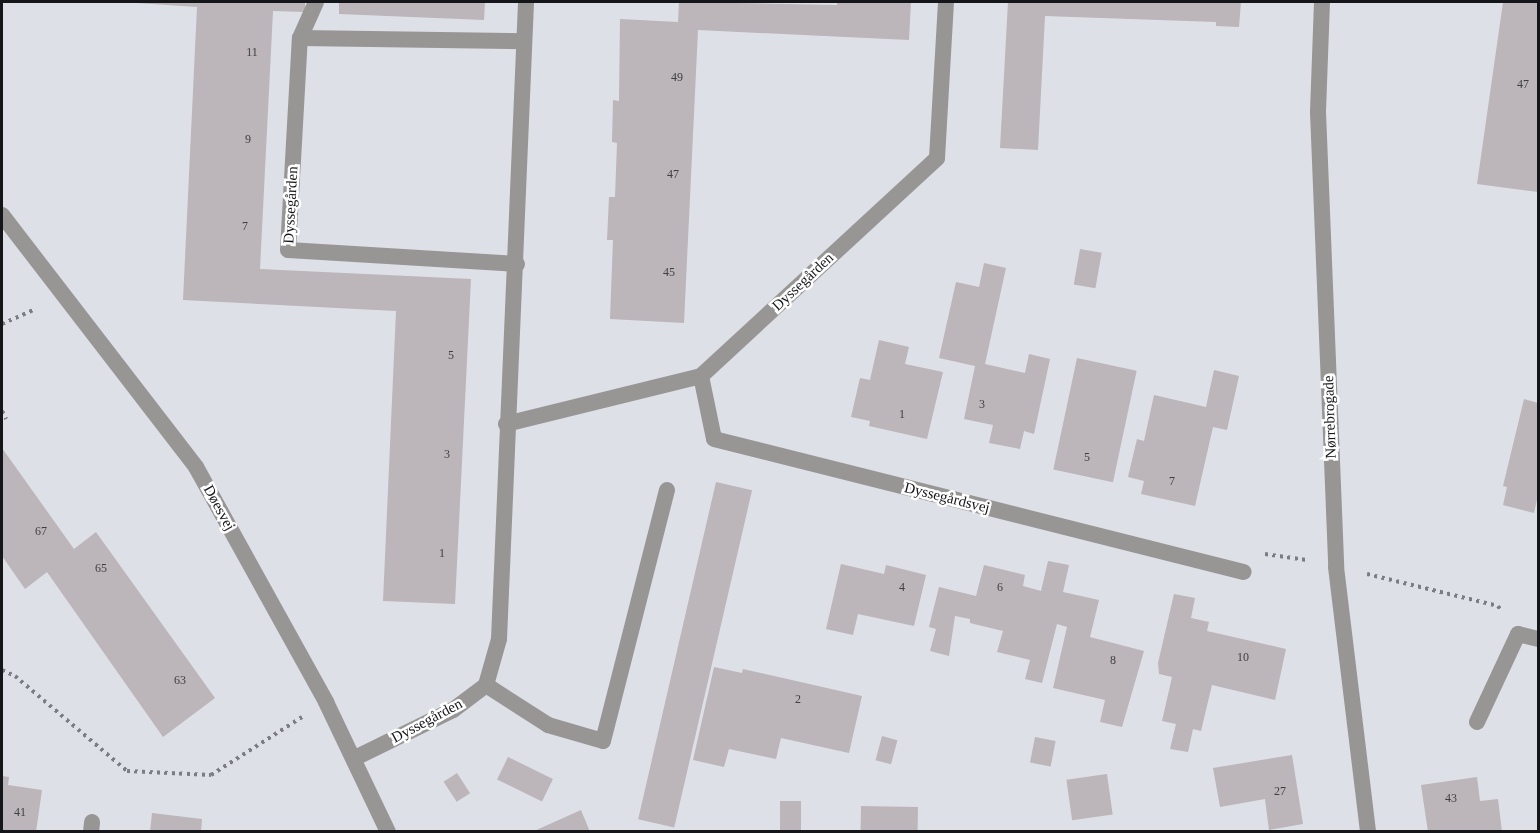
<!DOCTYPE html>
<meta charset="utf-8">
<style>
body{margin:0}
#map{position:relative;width:1540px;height:833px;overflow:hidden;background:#dee0e7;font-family:Georgia,serif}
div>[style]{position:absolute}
.building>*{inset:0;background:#bcb5b9;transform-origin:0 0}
.path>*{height:4px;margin-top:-2px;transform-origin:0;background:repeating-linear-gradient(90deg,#7b7d82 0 3px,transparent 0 7.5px)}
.service>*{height:16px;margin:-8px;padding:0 8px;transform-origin:8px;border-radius:8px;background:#989595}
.minor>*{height:16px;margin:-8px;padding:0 8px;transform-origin:8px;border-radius:8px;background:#989595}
.tertiary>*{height:16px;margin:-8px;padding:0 8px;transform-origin:8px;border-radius:8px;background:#989595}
span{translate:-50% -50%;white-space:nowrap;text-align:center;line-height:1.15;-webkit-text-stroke:5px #fff;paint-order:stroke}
.number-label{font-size:12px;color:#3f3e41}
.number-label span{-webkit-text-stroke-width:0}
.street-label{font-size:15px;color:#151619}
.frame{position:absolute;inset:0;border:3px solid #151619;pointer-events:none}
</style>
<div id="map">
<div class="building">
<i style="clip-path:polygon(121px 2px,305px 2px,305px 12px,273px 11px,260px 269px,471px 279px,455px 604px,383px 601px,396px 311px,183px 300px,197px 7px)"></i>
<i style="clip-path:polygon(339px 2px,485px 2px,484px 20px,339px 14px)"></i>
<i style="clip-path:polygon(679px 2px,837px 5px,837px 2px,911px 2px,909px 40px,698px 30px,684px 323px,610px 319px,613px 240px,607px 240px,609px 197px,615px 197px,617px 143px,612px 142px,613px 100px,619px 101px,620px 19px,678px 22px)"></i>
<i style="clip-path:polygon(1008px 2px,1241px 2px,1239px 27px,1216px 26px,1216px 22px,1045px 16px,1038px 150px,1000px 148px)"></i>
<i style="clip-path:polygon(1503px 2px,1538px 2px,1538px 192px,1477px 184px)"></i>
<i style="left:1080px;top:249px;width:22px;height:36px;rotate:10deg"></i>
<i style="clip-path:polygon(984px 263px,1006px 268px,985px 364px,1025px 373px,1029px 354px,1050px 359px,1034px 434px,1024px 431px,1020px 449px,989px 443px,993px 425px,964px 419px,975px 366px,939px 358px,956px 282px,979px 287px)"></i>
<i style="clip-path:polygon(879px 340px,909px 347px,905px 364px,943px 372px,927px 439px,869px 426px,870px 421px,851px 417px,860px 378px,870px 380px)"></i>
<i style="left:1077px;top:358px;width:61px;height:114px;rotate:12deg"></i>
<i style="clip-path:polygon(1214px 370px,1239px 376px,1227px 430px,1213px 427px,1195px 506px,1141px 494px,1144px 481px,1128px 477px,1137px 439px,1144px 441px,1154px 395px,1206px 407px)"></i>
<i style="clip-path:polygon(1524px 399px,1538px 403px,1538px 495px,1534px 513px,1503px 505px,1507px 487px,1503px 486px)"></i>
<i style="clip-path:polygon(2px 448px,74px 549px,96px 532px,215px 698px,163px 737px,47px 572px,25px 589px,2px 556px)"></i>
<i style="left:716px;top:482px;width:37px;height:346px;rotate:13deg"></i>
<i style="clip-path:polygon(1048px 561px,1069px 565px,1063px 592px,1099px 600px,1090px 637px,1144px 651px,1122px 727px,1100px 722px,1105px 700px,1053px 688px,1067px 627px,1057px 624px,1042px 683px,1025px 679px,1030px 660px,997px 652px,1003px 631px,970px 623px,970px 619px,955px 616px,949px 656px,930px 651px,936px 629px,929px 627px,939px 587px,976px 596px,984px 565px,1025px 575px,1023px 586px,1041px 591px)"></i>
<i style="clip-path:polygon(841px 564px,884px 574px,886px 565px,926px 575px,914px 626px,858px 614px,853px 635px,826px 629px)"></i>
<i style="clip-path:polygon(1174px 594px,1195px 598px,1191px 618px,1209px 622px,1207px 631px,1286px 649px,1275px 700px,1212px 685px,1201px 731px,1193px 729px,1188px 752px,1170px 749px,1176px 724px,1162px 721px,1172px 677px,1159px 674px,1158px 663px)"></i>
<i style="clip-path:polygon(714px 667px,742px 673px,743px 669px,862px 696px,849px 753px,781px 738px,776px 759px,729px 749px,724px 767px,693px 760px)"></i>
<i style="left:882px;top:736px;width:16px;height:25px;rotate:15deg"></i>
<i style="left:1035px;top:737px;width:21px;height:26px;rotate:11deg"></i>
<i style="clip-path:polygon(1292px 755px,1303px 824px,1269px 830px,1265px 799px,1220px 807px,1213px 768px)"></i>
<i style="left:508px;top:757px;width:50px;height:25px;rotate:26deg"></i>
<i style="left:457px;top:773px;width:24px;height:16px;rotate:57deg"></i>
<i style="left:1107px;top:774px;width:41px;height:41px;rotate:82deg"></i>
<i style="clip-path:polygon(2px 776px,9px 777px,8px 785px,42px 790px,36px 832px,2px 832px)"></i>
<i style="clip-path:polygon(1477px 777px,1480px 801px,1498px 799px,1502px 832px,1428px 832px,1421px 785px)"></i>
<i style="left:780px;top:801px;width:21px;height:31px"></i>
<i style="left:861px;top:806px;width:57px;height:26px;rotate:1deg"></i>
<i style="clip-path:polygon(581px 810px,590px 832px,532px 832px)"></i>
<i style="clip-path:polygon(152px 813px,202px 819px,201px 832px,150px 832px)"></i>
</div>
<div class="path">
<i style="left:2px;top:324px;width:37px;rotate:-24deg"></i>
<i style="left:2px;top:411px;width:9px;rotate:63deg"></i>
<i style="left:1265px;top:554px;width:42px;rotate:8.1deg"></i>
<i style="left:1367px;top:574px;width:135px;rotate:13.7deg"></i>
<i style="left:1498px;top:606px;width:7px;rotate:56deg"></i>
<i style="left:2px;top:670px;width:14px;rotate:25deg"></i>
<i style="left:15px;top:676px;width:147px;rotate:40.3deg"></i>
<i style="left:127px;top:771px;width:84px;rotate:2.7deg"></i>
<i style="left:211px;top:775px;width:108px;rotate:-32.5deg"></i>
</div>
<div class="service">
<i style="left:486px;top:685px;width:74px;rotate:32.8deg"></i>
<i style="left:548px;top:725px;width:57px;rotate:16.2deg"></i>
<i style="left:603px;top:741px;width:259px;rotate:-75.7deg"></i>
</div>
<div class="minor">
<i style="left:300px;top:38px;width:39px;rotate:-66deg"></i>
<i style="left:517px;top:264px;width:229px;rotate:-176.5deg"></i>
<i style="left:288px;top:250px;width:212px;rotate:-86.8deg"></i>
<i style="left:300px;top:38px;width:224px;rotate:0.8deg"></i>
<i style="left:701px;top:376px;width:64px;rotate:78.3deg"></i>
<i style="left:714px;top:439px;width:546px;rotate:14.09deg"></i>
<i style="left:506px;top:424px;width:201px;rotate:-13.8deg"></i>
<i style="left:701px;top:376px;width:321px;rotate:-42.7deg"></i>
<i style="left:937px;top:158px;width:156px;rotate:-86.7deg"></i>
<i style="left:1477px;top:722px;width:97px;rotate:-65deg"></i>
<i style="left:1518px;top:634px;width:21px;rotate:14deg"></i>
<i style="left:355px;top:758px;width:109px;rotate:-26.1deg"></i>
<i style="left:453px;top:710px;width:41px;rotate:-37.1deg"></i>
<i style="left:486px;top:685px;width:48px;rotate:-74.2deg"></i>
<i style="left:499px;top:639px;width:638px;rotate:-87.57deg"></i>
<i style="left:91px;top:832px;width:10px;rotate:-84deg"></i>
</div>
<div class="tertiary">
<i style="left:1322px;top:2px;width:110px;rotate:92.1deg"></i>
<i style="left:1318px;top:112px;width:455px;rotate:87.7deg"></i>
<i style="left:1336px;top:567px;width:267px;rotate:83.1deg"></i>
<i style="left:2px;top:215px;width:318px;rotate:52.4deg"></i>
<i style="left:196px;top:467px;width:269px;rotate:61deg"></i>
<i style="left:326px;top:702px;width:144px;rotate:64.5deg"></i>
</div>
<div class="number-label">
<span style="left:252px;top:53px">11</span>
<span style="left:677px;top:78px">49</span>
<span style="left:1523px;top:85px">47</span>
<span style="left:248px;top:140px">9</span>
<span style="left:673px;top:175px">47</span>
<span style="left:245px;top:227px">7</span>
<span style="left:669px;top:273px">45</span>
<span style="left:451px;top:356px">5</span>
<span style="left:982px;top:405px">3</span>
<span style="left:902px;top:415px">1</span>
<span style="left:447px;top:455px">3</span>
<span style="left:1087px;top:458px">5</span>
<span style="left:1172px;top:482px">7</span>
<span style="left:41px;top:532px">67</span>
<span style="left:442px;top:554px">1</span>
<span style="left:101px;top:569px">65</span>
<span style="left:902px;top:588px">4</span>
<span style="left:1000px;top:588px">6</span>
<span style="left:1243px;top:658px">10</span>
<span style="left:1113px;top:661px">8</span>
<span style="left:180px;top:681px">63</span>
<span style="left:798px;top:700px">2</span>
<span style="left:1280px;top:792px">27</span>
<span style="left:1451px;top:799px">43</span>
<span style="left:20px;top:813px">41</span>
</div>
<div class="street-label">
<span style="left:291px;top:205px;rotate:-87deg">Dyssegården</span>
<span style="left:803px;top:282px;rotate:-43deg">Dyssegården</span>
<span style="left:1330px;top:417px;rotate:-92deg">Nørrebrogade</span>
<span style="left:947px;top:498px;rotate:14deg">Dyssegårdsvej</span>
<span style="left:219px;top:508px;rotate:61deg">Døesvej</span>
<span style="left:427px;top:721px;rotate:-28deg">Dyssegården</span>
</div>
<div class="frame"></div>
</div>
